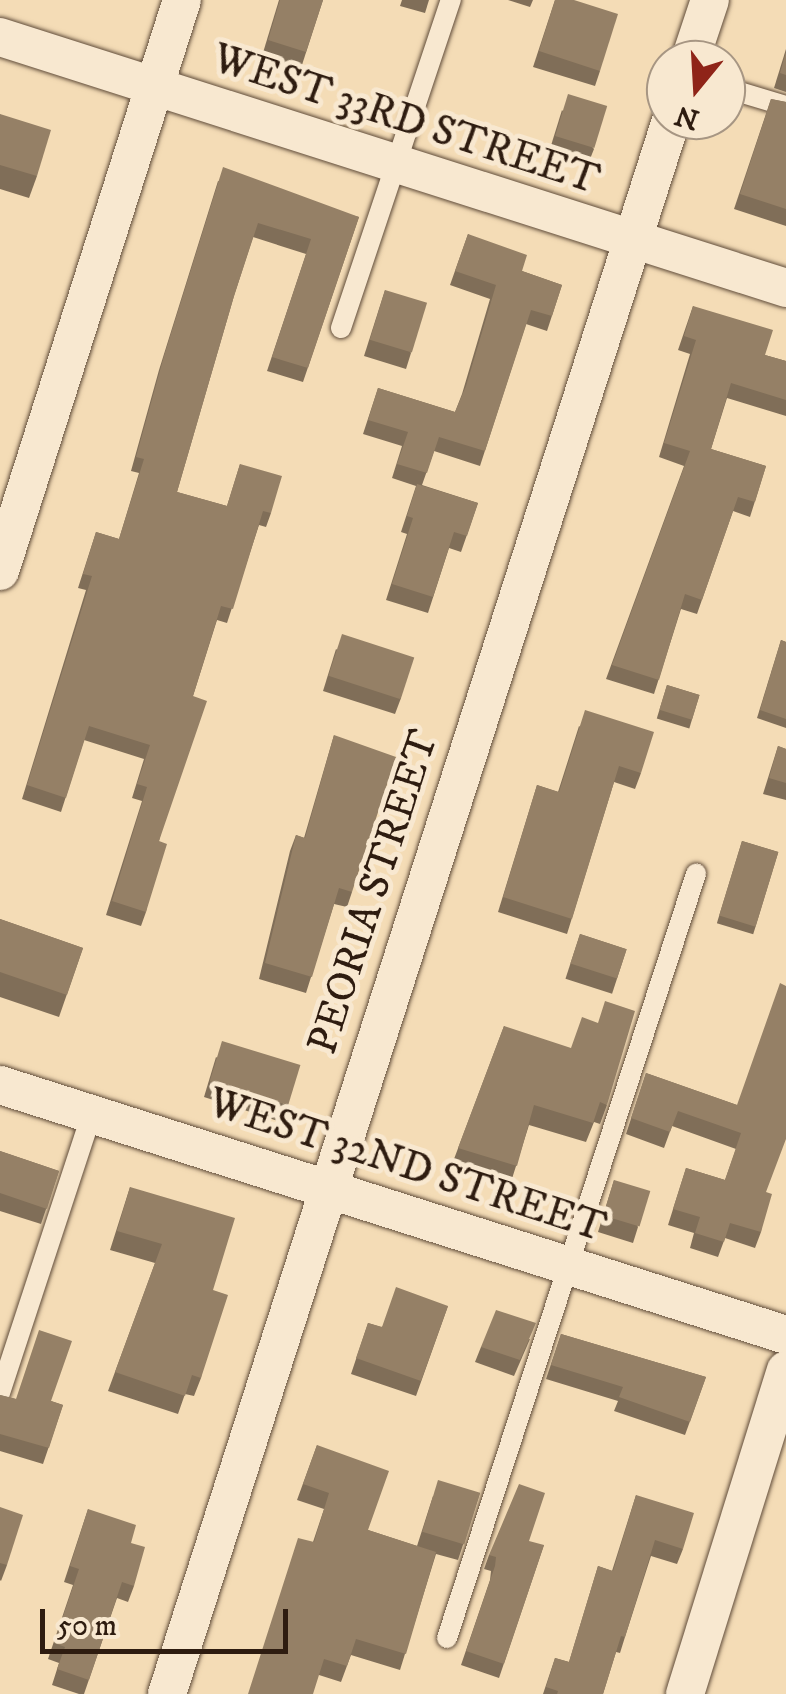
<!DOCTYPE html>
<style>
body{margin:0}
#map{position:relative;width:786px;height:1694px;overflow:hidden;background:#f4dcb6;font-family:"IM FELL DW Pica",serif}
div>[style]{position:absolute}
.roads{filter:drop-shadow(0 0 2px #604c3a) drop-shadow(0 0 2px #604c3a)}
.lane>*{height:20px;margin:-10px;padding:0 10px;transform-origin:10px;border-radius:10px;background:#f8e8d0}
.street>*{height:38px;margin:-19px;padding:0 19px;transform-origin:19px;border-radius:19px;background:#f8e8d0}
.wall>*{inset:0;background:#806e58;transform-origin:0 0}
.building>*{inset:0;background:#958066;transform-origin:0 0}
span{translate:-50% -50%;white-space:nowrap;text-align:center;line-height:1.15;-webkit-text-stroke:10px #f8e8d0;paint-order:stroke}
.street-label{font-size:42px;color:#2e1c10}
.north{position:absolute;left:646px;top:40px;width:100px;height:100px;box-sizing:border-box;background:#f8e8d0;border:2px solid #a79683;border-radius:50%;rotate:198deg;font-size:28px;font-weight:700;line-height:40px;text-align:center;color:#2e1c10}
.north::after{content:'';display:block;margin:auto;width:35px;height:45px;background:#8f2418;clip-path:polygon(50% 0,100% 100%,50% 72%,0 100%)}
.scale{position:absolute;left:40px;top:1609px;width:248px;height:45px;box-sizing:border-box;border:5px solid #2e1c10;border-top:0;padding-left:12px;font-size:30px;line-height:35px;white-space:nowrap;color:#2e1c10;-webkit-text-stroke:8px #f8e8d0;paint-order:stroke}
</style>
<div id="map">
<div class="roads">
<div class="lane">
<i style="left:726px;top:88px;width:63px;rotate:16.7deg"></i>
<i style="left:341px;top:328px;width:346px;rotate:-71.5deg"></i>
<i style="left:0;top:1393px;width:294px;rotate:-71.8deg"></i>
<i style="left:447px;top:1638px;width:804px;rotate:-71.95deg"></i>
</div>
<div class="street">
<i style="left:0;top:37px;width:825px;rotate:17.71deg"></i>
<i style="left:690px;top:60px;width:63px;rotate:-71.6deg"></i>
<i style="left:0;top:571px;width:599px;rotate:-72.32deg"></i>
<i style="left:0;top:1085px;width:825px;rotate:17.64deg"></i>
<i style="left:167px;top:1694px;width:1653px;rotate:-72.24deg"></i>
<i style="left:685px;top:1694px;width:339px;rotate:-72.7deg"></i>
</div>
</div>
<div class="wall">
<i style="clip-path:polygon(279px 0,323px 0,301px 68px,262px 56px)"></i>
<i style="clip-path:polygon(402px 0,429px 0,425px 13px,400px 6px)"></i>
<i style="clip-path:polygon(508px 0,533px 0,530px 7px)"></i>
<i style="clip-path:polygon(555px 0,600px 71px,595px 86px,533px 67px)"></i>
<i style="clip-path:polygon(786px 49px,786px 92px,774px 88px)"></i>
<i style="clip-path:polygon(771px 99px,786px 102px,786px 226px,734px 209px)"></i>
<i style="clip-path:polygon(562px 110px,594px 149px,588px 164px,549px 152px)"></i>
<i style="clip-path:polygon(0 114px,37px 176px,29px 198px,0 189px)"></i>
<i style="clip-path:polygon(218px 181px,359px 217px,303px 382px,267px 371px,306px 254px,253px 237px,234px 296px,177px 492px,227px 506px,240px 464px,271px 513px,266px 527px,259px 525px,227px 623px,217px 620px,193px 696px,159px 841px,146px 912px,141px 926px,106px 915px,142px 801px,132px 798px,144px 759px,84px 740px,61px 812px,22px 799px,86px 590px,78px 588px,96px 532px,119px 539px,139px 473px,131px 471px,159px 370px)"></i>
<i style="clip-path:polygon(468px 234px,522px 271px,562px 285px,547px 331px,526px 324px,480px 466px,434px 451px,422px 485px,478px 503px,461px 552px,449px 548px,428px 613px,386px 600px,407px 534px,401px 532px,416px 486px,392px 478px,402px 446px,363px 434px,378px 388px,455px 412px,462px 394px,490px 299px,450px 285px)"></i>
<i style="clip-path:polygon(385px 290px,411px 353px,406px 369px,364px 356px)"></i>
<i style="clip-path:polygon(693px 306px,765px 355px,786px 361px,786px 416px,727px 398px,711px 449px,766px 466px,750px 517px,733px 511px,697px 614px,681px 609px,654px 694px,606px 679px,684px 466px,659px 457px,690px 354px,678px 350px)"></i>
<i style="clip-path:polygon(781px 640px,786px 642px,786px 728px,757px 718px)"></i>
<i style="clip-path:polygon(336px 649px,401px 698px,395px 714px,323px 691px)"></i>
<i style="left:667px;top:685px;width:34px;height:35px;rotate:17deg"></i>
<i style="clip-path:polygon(579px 726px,641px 773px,635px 789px,614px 782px,567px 934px,498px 912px,537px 785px,558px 792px)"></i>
<i style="clip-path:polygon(334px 735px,352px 892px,347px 907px,334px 904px,306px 993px,259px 979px,290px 851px,296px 835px,304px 838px)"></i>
<i style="clip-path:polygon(778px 746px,786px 749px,786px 800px,763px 794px)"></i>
<i style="left:742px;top:841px;width:38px;height:86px;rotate:17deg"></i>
<i style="clip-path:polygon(0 919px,83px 948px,59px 1017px,0 997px)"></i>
<i style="left:580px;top:934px;width:49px;height:47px;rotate:18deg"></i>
<i style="clip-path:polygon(504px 1026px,607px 1105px,600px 1124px,594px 1122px,586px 1142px,529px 1125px,510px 1185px,451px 1167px)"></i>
<i style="clip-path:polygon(216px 1057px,287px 1106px,281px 1122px,204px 1097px)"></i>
<i style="clip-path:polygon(646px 1073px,737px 1105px,766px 1192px,761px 1232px,755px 1248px,725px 1238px,718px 1257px,690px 1248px,694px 1233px,668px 1225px,686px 1168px,725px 1180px,736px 1149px,672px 1126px,664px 1148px,626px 1134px)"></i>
<i style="clip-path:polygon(0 1151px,59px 1171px,41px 1224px,0 1211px)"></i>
<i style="clip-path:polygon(614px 1180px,638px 1227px,633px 1243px,598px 1232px)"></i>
<i style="clip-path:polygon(130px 1187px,213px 1290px,201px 1378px,194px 1396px,185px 1394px,178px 1414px,108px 1391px,155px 1263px,110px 1250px)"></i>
<i style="clip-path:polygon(448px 1306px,416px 1396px,351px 1374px,368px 1323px,381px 1327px)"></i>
<i style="clip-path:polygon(561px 1334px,706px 1377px,685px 1435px,614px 1411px,618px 1401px,546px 1379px)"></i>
<i style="clip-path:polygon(530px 1339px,514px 1376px,475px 1362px,481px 1347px)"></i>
<i style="clip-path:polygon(0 1395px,16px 1399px,51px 1401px,63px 1405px,43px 1464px,0 1451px)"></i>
<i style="clip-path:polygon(317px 1445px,368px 1530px,417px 1546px,433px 1496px,480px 1493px,458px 1560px,436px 1554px,400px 1670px,351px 1655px,341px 1682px,319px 1675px,313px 1542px,324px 1509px,297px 1500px)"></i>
<i style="clip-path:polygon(636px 1495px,683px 1549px,677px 1564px,651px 1556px,625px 1637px,620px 1653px,616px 1652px,603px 1694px,543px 1694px,555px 1658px,569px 1662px,598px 1566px,612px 1571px)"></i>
<i style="clip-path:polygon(0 1507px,7px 1565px,1px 1581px,0 1580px)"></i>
<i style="clip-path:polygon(88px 1509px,131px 1543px,134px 1586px,128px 1602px,117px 1598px,84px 1694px,79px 1694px,52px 1685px,59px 1663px,48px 1659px,73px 1585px,64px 1582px)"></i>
<i style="clip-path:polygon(544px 1545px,499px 1678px,461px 1665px,490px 1580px,491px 1571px,484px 1569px,489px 1555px)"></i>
</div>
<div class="building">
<i style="clip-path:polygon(280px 0,323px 0,306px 52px,268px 40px)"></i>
<i style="clip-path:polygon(555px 0,574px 0,618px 14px,600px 71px,539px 51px)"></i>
<i style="clip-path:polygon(786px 52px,786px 75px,780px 73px)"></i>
<i style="left:568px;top:94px;width:41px;height:44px;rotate:17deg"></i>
<i style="clip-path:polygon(771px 99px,786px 102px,786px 209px,740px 194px)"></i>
<i style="clip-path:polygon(0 114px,51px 130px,37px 176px,0 165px)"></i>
<i style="clip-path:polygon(223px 167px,359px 217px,308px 368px,272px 357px,311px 239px,258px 223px,234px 296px,177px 492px,227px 506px,240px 464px,282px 476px,271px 513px,263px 511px,233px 609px,221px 606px,193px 696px,207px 701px,159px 841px,167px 844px,146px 912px,112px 901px,147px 787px,137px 784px,150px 745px,89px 726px,66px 798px,27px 785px,92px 576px,83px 574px,96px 532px,119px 539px,144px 459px,136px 457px,164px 356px)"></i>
<i style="clip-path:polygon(468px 234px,527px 255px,522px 271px,562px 285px,552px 316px,531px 310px,485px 451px,439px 437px,427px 473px,397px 464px,408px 432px,368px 420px,378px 388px,455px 412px,466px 386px,496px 285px,455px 271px)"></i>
<i style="left:385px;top:290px;width:44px;height:52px;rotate:17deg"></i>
<i style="clip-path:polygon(693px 306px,773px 330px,765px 355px,786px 361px,786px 400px,731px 383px,711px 449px,766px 466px,755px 502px,738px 497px,702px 600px,685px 594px,659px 680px,612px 665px,690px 451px,664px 443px,696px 340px,684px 336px)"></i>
<i style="clip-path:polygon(417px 484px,478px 503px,467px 536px,454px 532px,433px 597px,392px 584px,413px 518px,407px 516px)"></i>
<i style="left:342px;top:634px;width:76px;height:44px;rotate:18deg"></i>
<i style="clip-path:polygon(781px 640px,786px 642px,786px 719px,760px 710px)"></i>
<i style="left:667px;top:685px;width:34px;height:26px;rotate:17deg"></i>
<i style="clip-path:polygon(585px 710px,654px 732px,641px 773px,619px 766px,572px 919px,503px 897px,537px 785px,559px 792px)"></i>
<i style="clip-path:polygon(334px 735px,396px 757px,352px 892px,339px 888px,312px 977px,265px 963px,296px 835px,305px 838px)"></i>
<i style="clip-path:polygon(778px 746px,786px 749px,786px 783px,769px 778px)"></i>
<i style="left:742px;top:841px;width:38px;height:78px;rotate:17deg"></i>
<i style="clip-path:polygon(0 919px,83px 948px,67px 995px,0 972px)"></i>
<i style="left:580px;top:934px;width:49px;height:31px;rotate:18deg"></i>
<i style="clip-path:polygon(780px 983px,786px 986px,786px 1139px,766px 1192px,772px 1194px,761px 1232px,730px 1223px,724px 1242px,695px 1233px,700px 1217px,673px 1209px,686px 1168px,725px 1180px,741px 1133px,678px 1111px,670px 1132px,631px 1118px,646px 1073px,737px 1105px)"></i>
<i style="clip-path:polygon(605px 1001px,635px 1011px,607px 1105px,600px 1102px,593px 1123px,534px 1105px,517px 1166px,458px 1148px,504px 1026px,571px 1048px,582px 1017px,598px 1023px)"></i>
<i style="left:222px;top:1041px;width:82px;height:42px;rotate:17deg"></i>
<i style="clip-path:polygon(0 1151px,59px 1171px,47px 1209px,0 1193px)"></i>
<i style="left:614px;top:1180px;width:38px;height:37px;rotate:17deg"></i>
<i style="clip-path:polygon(130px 1187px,235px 1218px,213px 1290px,228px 1295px,201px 1378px,192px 1375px,185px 1396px,115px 1372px,162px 1244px,117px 1231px)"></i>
<i style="clip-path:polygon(396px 1287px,448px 1306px,421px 1381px,356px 1358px,368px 1323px,382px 1327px)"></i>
<i style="clip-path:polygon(496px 1310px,536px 1323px,520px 1360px,481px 1347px)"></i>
<i style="clip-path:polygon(39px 1330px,72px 1341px,51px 1401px,63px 1405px,49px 1448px,0 1434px,0 1395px,16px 1399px)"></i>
<i style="clip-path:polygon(561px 1334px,706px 1377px,690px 1422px,619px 1397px,623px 1387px,551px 1365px)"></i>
<i style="clip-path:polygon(317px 1445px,389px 1471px,368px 1530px,436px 1552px,406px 1654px,356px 1639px,347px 1666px,324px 1659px,313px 1694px,248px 1694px,298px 1538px,314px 1542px,329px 1493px,303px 1484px)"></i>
<i style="left:438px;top:1480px;width:44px;height:54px;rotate:17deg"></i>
<i style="clip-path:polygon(519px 1484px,545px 1493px,529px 1541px,544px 1545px,504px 1664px,466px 1651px,495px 1566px,496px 1557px,489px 1555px)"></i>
<i style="clip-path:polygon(636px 1495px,694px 1513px,683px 1549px,655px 1540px,625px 1637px,621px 1636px,603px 1694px,557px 1694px,558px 1691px,546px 1687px,555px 1658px,569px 1662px,598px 1566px,613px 1571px)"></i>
<i style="clip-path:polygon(0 1507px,23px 1515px,7px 1565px,0 1563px)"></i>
<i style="clip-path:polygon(88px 1509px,136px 1525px,131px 1543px,145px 1547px,134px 1586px,122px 1582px,89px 1680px,57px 1669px,65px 1647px,54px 1643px,79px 1569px,70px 1566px)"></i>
</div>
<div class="street-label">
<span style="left:406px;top:120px;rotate:18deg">WEST 33RD STREET</span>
<span style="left:374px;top:892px;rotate:-72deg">PEORIA STREET</span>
<span style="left:407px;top:1166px;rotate:18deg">WEST 32ND STREET</span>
</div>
<div class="north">N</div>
<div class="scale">50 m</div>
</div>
